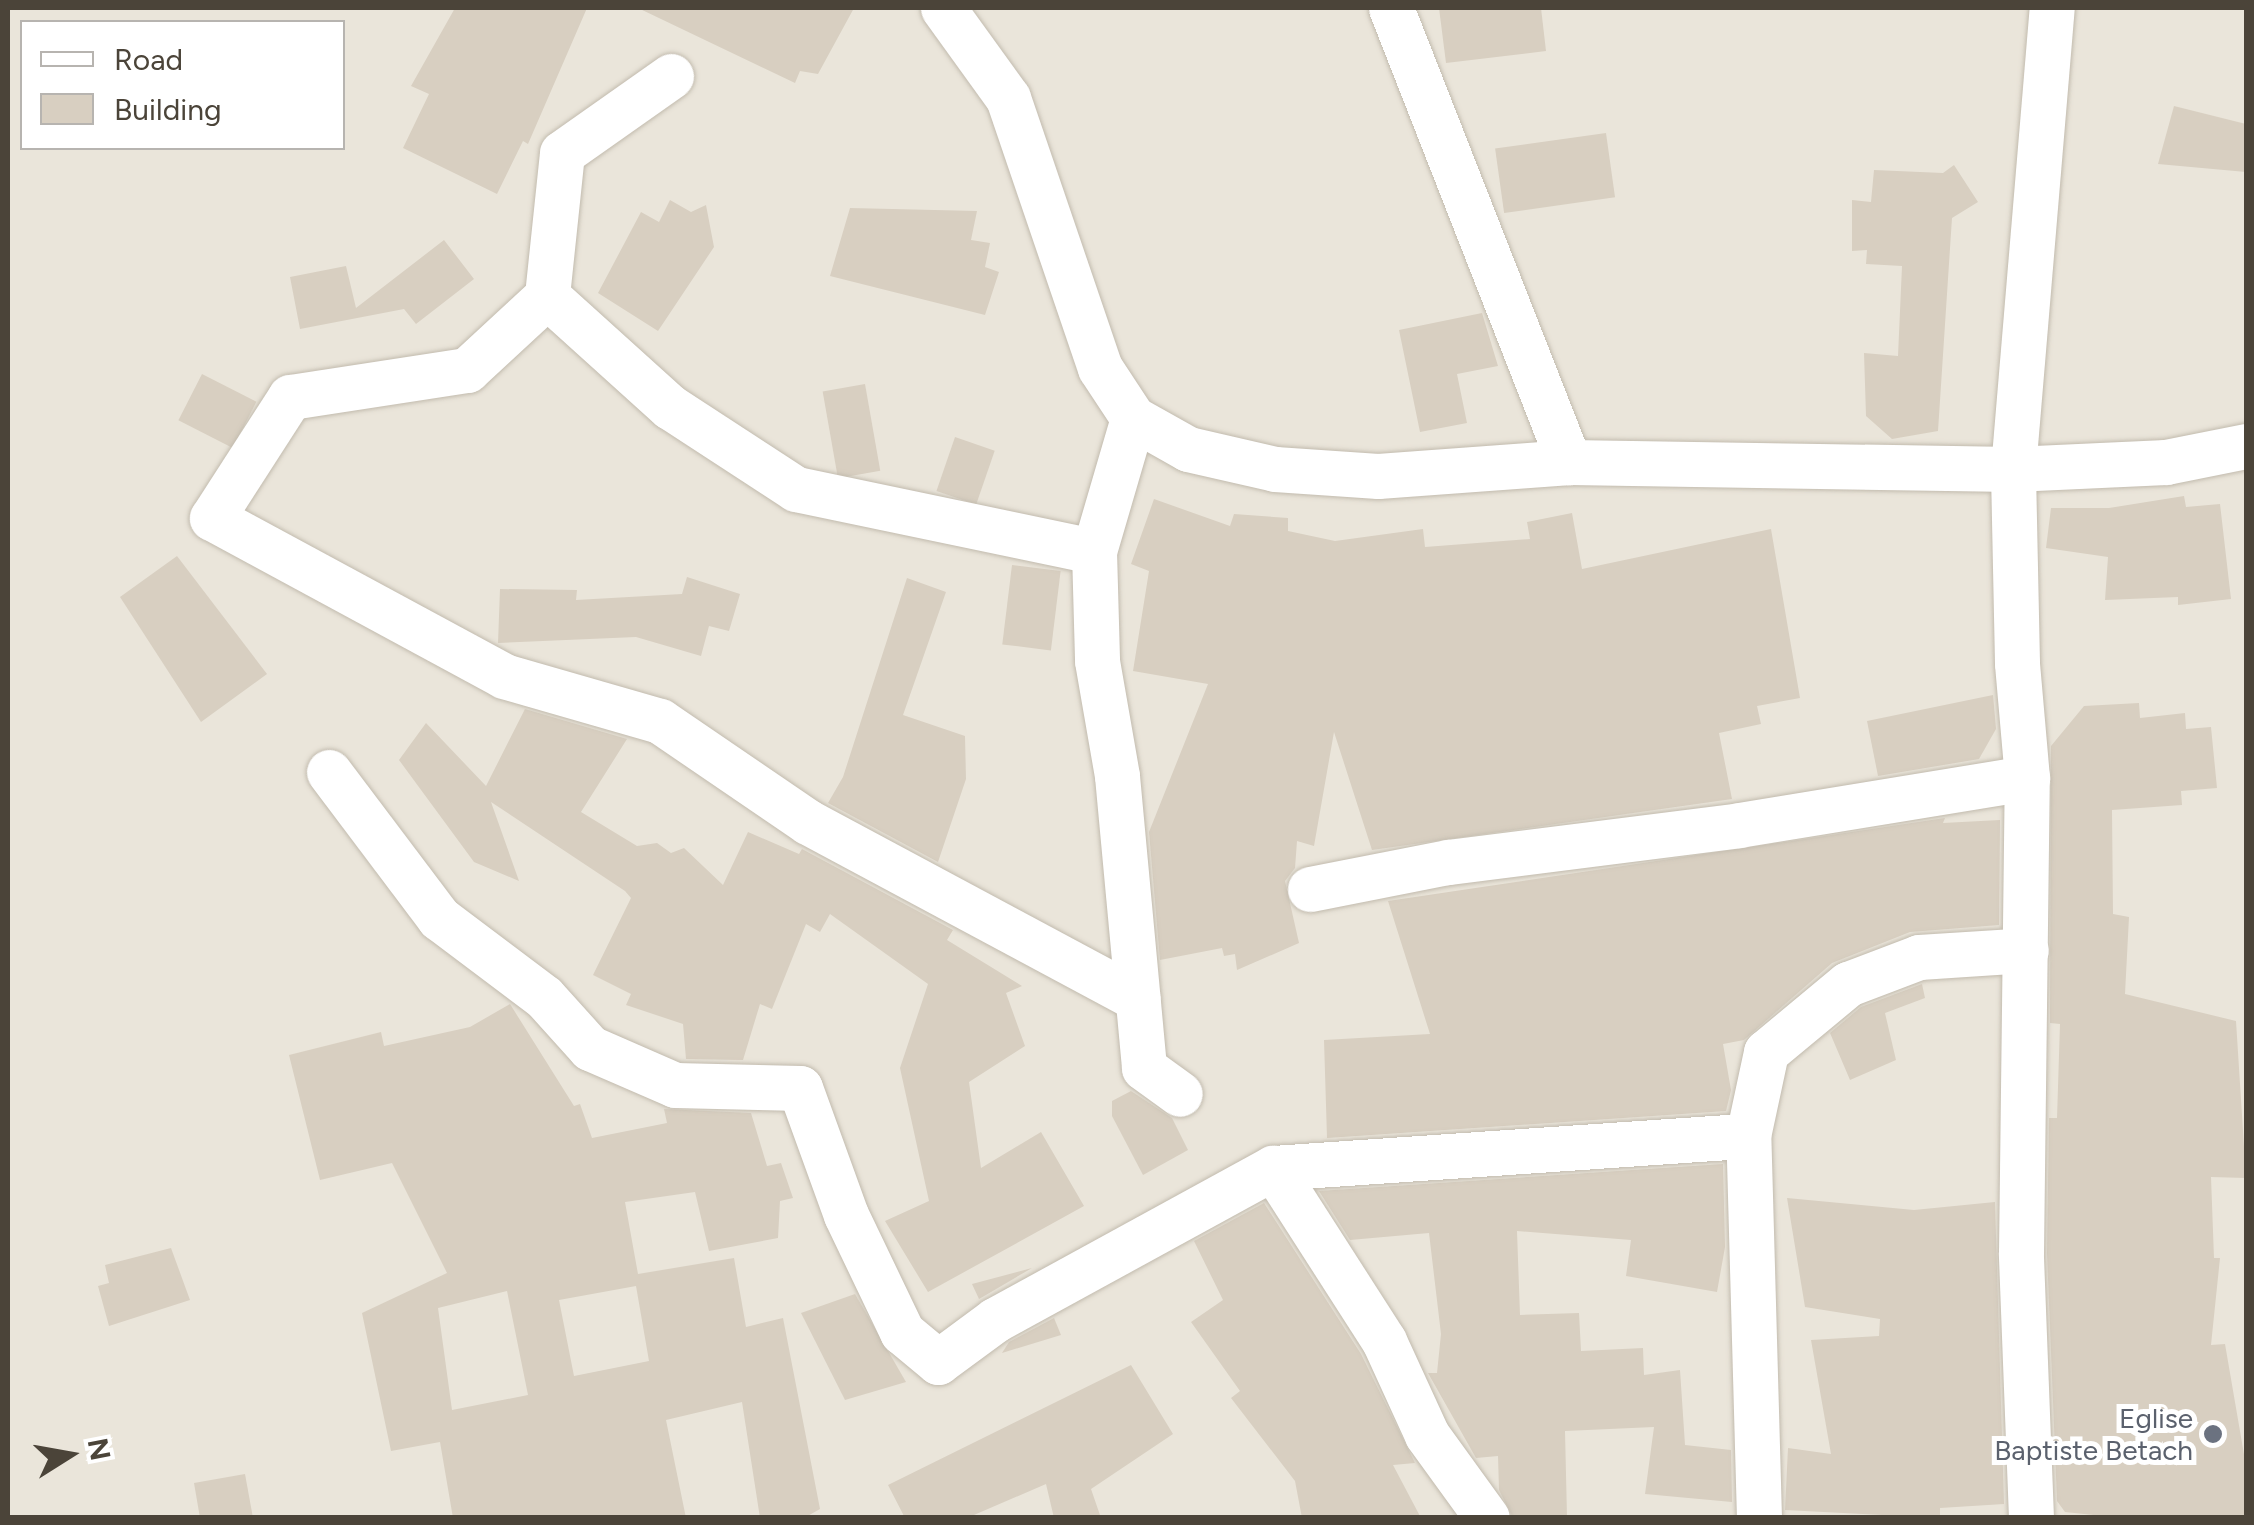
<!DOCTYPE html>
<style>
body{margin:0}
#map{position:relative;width:2254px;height:1525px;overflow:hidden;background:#f6f3ec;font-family:Figtree,sans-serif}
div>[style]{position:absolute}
.residential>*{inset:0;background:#eae5da}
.building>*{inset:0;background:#d8cfc1;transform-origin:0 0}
.roads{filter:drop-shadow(0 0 2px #c2bbae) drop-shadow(0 0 2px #c2bbae)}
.street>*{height:45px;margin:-22.5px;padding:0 22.5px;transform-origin:22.5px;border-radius:22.5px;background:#fff}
.dots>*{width:28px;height:28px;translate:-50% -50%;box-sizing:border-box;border:5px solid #fff;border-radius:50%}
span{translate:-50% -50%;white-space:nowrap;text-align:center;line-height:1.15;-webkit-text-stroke:10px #fff;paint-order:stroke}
.worship-label{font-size:28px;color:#5b616d}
.right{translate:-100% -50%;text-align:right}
.frame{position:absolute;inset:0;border:10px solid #4b4439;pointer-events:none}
.legend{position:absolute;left:20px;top:20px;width:325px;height:130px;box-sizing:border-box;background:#fff;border:2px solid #b7b4b0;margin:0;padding:12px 18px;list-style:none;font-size:30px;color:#4b4439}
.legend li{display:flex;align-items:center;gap:20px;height:50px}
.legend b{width:50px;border:2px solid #b7b4b0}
.north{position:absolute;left:20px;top:1405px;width:100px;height:100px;-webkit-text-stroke:8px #fff;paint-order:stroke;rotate:79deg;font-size:28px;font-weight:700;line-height:40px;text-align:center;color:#4b4439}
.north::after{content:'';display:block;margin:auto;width:35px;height:45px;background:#4b4439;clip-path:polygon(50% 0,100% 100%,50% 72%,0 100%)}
</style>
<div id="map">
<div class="residential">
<i style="clip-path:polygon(evenodd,8px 8px,2246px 8px,2246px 1517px,8px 1517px,8px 8px,22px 22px,342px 22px,342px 148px,22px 148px,22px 22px)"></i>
</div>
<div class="building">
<i style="clip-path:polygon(455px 8px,587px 8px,528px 144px,523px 141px,497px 194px,403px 148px,429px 94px,411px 86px)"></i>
<i style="clip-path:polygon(638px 8px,854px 8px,818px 74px,800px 71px,795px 83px)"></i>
<i style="clip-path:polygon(1439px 8px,1541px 8px,1546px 51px,1446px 63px)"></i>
<i style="clip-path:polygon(2174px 106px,2246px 124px,2246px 172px,2158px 164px)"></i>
<i style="left:1606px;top:133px;width:65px;height:112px;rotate:82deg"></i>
<i style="clip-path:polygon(1954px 165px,1978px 202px,1952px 218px,1938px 431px,1892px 439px,1866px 416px,1864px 353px,1898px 356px,1902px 266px,1866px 264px,1867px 250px,1852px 251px,1852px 200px,1871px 202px,1874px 170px,1943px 173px)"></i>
<i style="clip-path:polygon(670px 200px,691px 212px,706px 205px,714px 247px,658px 331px,598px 293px,641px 212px,659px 222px)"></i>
<i style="clip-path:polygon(850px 208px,977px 211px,971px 240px,990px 243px,985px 267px,999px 272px,985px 315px,830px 276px)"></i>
<i style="clip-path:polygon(444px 240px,474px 279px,416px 324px,404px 309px,300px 329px,290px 277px,346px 266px,356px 308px)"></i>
<i style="clip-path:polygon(1482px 313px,1498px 366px,1457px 374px,1467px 423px,1420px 432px,1399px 330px)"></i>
<i style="left:202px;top:374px;width:61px;height:52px;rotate:27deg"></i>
<i style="left:865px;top:384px;width:88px;height:43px;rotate:80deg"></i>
<i style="left:955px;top:437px;width:42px;height:57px;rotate:19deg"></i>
<i style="clip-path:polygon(2184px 496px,2186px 507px,2220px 504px,2231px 599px,2178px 605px,2178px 597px,2105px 600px,2108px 557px,2046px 548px,2051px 508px,2109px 508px)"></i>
<i style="clip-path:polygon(1154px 499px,1230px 526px,1234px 514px,1288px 518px,1288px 531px,1335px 541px,1423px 529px,1425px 547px,1530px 539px,1527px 522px,1572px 513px,1582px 569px,1771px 529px,1800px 698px,1757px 706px,1761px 724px,1719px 733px,1732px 799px,1372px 850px,1334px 732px,1314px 846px,1297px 841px,1295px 868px,1285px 881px,1299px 943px,1237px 970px,1235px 954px,1224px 956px,1222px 948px,1160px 960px,1149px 832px,1208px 684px,1133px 671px,1149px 571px,1131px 564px)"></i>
<i style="clip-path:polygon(177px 556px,267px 674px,201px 722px,120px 597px)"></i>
<i style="left:1012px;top:565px;width:49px;height:80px;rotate:7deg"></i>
<i style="clip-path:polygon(687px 577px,740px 594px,729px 631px,709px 626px,701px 656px,636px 637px,498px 643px,500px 589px,577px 590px,576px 600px,682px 594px)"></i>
<i style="clip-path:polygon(907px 578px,946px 592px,903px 715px,965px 736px,966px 779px,938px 862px,828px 803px,843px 777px)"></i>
<i style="clip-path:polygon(1993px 695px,1996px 729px,1979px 759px,1878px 776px,1867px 721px)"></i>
<i style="clip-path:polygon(2139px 703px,2140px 718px,2185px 713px,2186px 729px,2211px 727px,2217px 788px,2181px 791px,2182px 805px,2112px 810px,2113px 914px,2129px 917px,2125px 994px,2236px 1021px,2246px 1178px,2211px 1177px,2214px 1258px,2220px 1258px,2211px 1345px,2225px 1344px,2246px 1466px,2246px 1518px,2122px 1518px,2065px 1512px,2057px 1501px,2047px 1253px,2049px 1118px,2057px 1118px,2060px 1024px,2050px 1023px,2051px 746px,2084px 706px)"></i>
<i style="clip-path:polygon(525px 709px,627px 739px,581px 812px,637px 846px,657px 843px,671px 853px,684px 848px,723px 885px,748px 832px,799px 854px,802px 849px,953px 930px,947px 940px,1022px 986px,1006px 993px,1025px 1046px,969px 1082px,981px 1168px,1041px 1132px,1084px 1206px,928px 1292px,885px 1221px,929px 1201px,900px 1068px,928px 984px,830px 914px,820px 932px,806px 924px,772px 1009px,760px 1004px,743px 1060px,686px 1059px,683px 1024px,626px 1005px,631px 994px,593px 975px,631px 898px,625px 891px,491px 802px,519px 881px,474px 862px,399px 760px,426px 723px,486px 786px)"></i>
<i style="clip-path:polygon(1945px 818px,1943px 823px,2000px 820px,1999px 925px,1910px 932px,1832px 963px,1744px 1040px,1723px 1044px,1731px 1090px,1726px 1111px,1327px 1138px,1324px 1040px,1430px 1034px,1388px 901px)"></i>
<i style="clip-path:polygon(1922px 984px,1925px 998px,1885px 1013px,1896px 1060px,1850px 1080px,1830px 1033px,1861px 1007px)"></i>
<i style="clip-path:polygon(evenodd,510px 1004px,574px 1106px,580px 1104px,592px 1138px,667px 1123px,664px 1109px,751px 1113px,767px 1166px,781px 1163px,793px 1198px,780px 1201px,778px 1238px,709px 1251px,695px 1192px,625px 1202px,638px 1274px,734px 1258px,746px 1327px,783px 1318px,820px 1509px,804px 1518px,760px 1518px,742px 1402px,666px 1420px,686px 1518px,453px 1518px,440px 1442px,391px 1451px,362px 1313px,447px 1273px,392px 1163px,320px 1180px,289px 1055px,381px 1032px,384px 1046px,470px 1027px,510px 1004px,636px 1286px,649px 1361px,574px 1376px,559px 1300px,636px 1286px,510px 1004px,507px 1291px,528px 1395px,452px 1410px,438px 1308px,507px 1291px)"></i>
<i style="clip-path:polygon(1131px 1091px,1172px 1118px,1188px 1150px,1143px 1175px,1112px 1116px,1112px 1101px)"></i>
<i style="clip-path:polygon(1723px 1164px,1725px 1247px,1717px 1292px,1626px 1276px,1631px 1240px,1517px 1231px,1520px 1315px,1579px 1313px,1581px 1351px,1643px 1348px,1644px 1375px,1680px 1370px,1685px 1445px,1731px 1450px,1732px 1502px,1645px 1494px,1654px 1427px,1565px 1431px,1567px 1517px,1513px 1518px,1499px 1490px,1498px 1456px,1476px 1458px,1428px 1373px,1437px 1373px,1441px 1334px,1429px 1233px,1350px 1240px,1319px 1191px)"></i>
<i style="clip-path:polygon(1787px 1198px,1914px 1210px,1995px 1202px,2004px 1504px,1940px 1508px,1940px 1518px,1785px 1510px,1788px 1448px,1831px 1454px,1811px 1340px,1879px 1336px,1880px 1319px,1805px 1307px)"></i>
<i style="clip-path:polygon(1264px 1203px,1361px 1354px,1415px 1463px,1393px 1465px,1421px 1518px,1302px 1518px,1295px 1481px,1231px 1398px,1240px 1391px,1191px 1322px,1223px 1300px,1194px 1241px)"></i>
<i style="clip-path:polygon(171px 1248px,190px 1300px,109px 1326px,98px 1286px,109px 1283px,105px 1265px)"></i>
<i style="clip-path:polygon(1032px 1268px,979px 1299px,972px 1284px)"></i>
<i style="clip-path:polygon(855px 1294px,906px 1382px,845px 1400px,801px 1313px)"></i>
<i style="clip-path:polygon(1054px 1318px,1061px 1335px,1002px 1353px,1009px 1342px)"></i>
<i style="clip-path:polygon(1131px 1365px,1173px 1434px,1091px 1489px,1101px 1518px,1054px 1518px,1046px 1484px,967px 1518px,905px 1518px,888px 1485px)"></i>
<i style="clip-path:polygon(245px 1474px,253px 1518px,200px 1518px,194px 1483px)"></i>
</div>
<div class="roads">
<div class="street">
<i style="left:943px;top:8px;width:111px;rotate:54.2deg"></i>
<i style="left:1008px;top:98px;width:285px;rotate:71.2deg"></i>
<i style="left:1100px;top:368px;width:60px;rotate:56.6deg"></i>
<i style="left:1133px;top:418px;width:63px;rotate:29.4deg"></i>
<i style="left:1188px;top:449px;width:89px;rotate:12.9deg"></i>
<i style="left:1275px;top:469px;width:103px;rotate:3.9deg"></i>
<i style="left:1378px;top:476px;width:192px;rotate:-4.2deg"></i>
<i style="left:1569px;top:462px;width:444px;rotate:0.9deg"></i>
<i style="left:2013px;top:469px;width:153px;rotate:-2.6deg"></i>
<i style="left:2166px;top:462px;width:82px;rotate:-11.3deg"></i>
<i style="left:1391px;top:8px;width:488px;rotate:68.6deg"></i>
<i style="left:671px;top:76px;width:133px;rotate:144.8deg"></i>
<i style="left:562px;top:153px;width:144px;rotate:96deg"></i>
<i style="left:547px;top:296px;width:109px;rotate:137.2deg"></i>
<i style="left:467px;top:370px;width:179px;rotate:171.3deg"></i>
<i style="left:290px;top:397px;width:144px;rotate:122.8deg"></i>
<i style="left:212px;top:518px;width:332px;rotate:28.4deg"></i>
<i style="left:504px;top:676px;width:162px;rotate:16.1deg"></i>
<i style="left:660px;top:721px;width:179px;rotate:34.3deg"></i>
<i style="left:808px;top:822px;width:374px;rotate:28.2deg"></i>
<i style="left:547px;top:296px;width:166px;rotate:42.1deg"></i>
<i style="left:670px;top:407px;width:150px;rotate:33.1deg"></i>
<i style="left:796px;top:489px;width:304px;rotate:11.8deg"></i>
<i style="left:1133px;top:418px;width:139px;rotate:106.3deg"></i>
<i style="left:1094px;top:551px;width:110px;rotate:88.4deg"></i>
<i style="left:1097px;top:661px;width:117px;rotate:80.1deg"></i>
<i style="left:1117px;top:776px;width:293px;rotate:84.7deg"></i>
<i style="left:1144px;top:1068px;width:44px;rotate:35.8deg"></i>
<i style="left:329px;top:772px;width:183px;rotate:53deg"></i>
<i style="left:439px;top:918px;width:131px;rotate:37deg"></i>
<i style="left:544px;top:997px;width:69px;rotate:48deg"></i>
<i style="left:590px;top:1048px;width:93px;rotate:23.5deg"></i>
<i style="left:675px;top:1085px;width:125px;rotate:1.4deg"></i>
<i style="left:800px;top:1088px;width:135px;rotate:70.1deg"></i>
<i style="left:846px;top:1215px;width:130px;rotate:64.4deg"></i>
<i style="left:902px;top:1332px;width:47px;rotate:39.8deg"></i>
<i style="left:938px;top:1362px;width:71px;rotate:-36.4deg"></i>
<i style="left:995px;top:1320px;width:317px;rotate:-28.7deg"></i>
<i style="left:1273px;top:1168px;width:476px;rotate:-3.9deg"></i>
<i style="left:1310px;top:889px;width:141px;rotate:-11.1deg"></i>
<i style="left:1448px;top:862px;width:293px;rotate:-7.2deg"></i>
<i style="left:1739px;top:825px;width:292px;rotate:-9.3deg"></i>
<i style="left:1273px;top:1168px;width:206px;rotate:57.3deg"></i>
<i style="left:1384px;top:1341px;width:103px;rotate:65.4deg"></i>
<i style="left:1427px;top:1435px;width:102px;rotate:54.1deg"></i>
<i style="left:1759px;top:1518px;width:382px;rotate:-91.6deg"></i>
<i style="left:1748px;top:1136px;width:86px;rotate:-77.9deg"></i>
<i style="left:1766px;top:1052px;width:107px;rotate:-39.7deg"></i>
<i style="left:1848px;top:984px;width:76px;rotate:-20.8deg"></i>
<i style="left:1919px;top:957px;width:107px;rotate:-3.7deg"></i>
<i style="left:2031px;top:1518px;width:265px;rotate:-92.2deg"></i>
<i style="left:2021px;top:1253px;width:475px;rotate:-89.3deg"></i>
<i style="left:2027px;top:778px;width:115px;rotate:-95deg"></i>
<i style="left:2017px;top:663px;width:194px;rotate:-91.2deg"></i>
<i style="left:2013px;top:469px;width:463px;rotate:-85.2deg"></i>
</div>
</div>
<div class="dots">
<i style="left:2213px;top:1434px;background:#6b7280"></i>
</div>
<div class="worship-label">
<span class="right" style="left:2193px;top:1434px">Eglise<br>Baptiste Betach</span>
</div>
<div class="frame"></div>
<ul class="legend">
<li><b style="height:12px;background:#fff"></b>Road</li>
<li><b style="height:28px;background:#d8cfc1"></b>Building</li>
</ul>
<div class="north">N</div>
</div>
